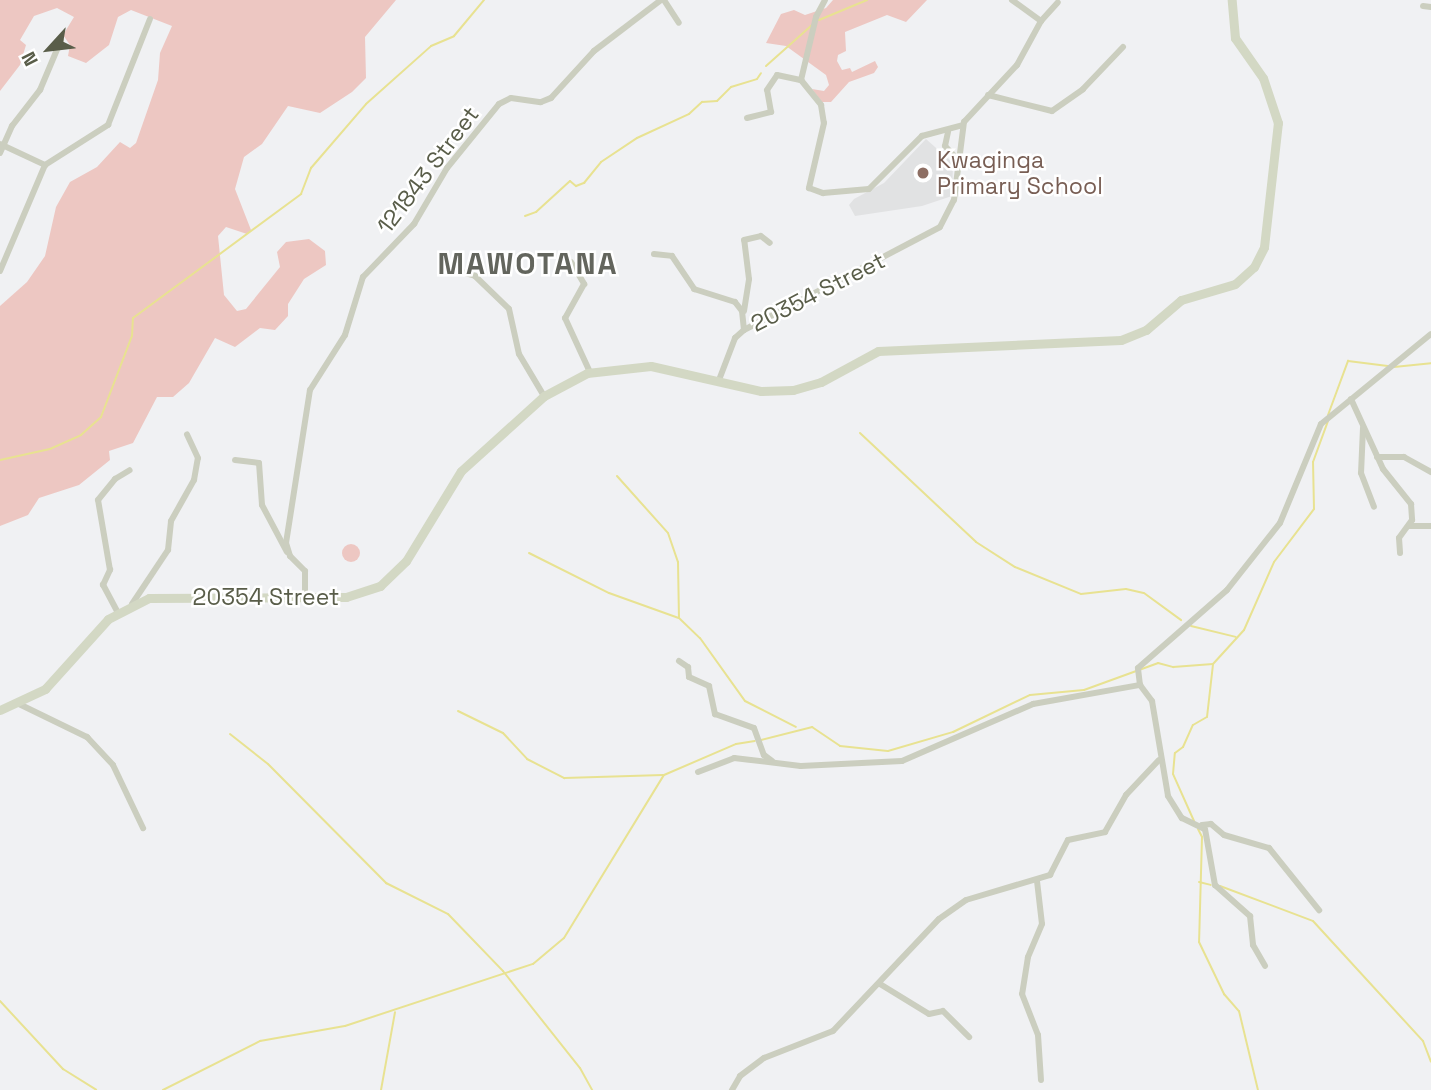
<!DOCTYPE html>
<style>
body{margin:0}
#map{position:relative;width:1431px;height:1090px;overflow:hidden;background:#f0f1f3;font-family:"Space Grotesk",sans-serif}
div>[style]{position:absolute}
.education>*{inset:0;background:#e1e2e3}
.green>*{inset:0;background:#edc7c2}
.round{border-radius:50%}
.stream>*{height:2px;margin:-1px;padding:0 1px;transform-origin:1px;border-radius:1px;background:#e8e291}
.street>*{height:6px;margin:-3px;padding:0 3px;transform-origin:3px;border-radius:3px;background:#cbcebf}
.secondary>*{height:9px;margin:-4.5px;padding:0 4.5px;transform-origin:4.5px;border-radius:4.5px;background:#d3d8c4}
.dots>*{width:19px;height:19px;translate:-50% -50%;box-sizing:border-box;border:4px solid #fff;border-radius:50%}
span{translate:-50% -50%;white-space:nowrap;text-align:center;line-height:1.15;-webkit-text-stroke:5px #fff;paint-order:stroke}
.education-label{font-size:23px;color:#785e54}
.left{translate:0 -50%;text-align:left}
.street-label{font-size:23px;color:#595d49}
.district-label{font-size:30px;color:#63655d;font-weight:700;letter-spacing:2px}
.north{position:absolute;left:14px;top:14px;width:70px;height:70px;-webkit-text-stroke:5px #fff;paint-order:stroke;rotate:243deg;font-size:19px;font-weight:700;line-height:28px;text-align:center;color:#595d49}
.north::after{content:'';display:block;margin:auto;width:24px;height:32px;background:#595d49;clip-path:polygon(50% 0,100% 100%,50% 72%,0 100%)}
</style>
<div id="map">
<div class="education">
<i style="clip-path:polygon(926px 139px,953px 163px,952px 196px,922px 206px,855px 216px,849px 205px,854px 199px,884px 183px)"></i>
</div>
<div class="green">
<i style="clip-path:polygon(0 0,396px 0,365px 37px,366px 78px,352px 92px,320px 113px,288px 106px,262px 144px,244px 157px,235px 189px,251px 230px,247px 234px,226px 227px,218px 236px,224px 295px,237px 311px,246px 309px,280px 267px,277px 252px,286px 242px,309px 239px,325px 251px,326px 265px,304px 279px,288px 304px,288px 316px,275px 330px,260px 328px,235px 347px,215px 338px,189px 383px,173px 397px,157px 397px,133px 443px,109px 451px,110px 460px,79px 485px,39px 498px,28px 515px,0 526px,0 306px,27px 282px,45px 256px,56px 207px,70px 182px,97px 167px,120px 142px,130px 148px,136px 143px,158px 80px,160px 53px,172px 26px,131px 10px,118px 17px,109px 45px,86px 63px,68px 56px,70px 45px,63px 35px,74px 17px,57px 8px,34px 16px,20px 40px,26px 45px,20px 65px,0 91px)"></i>
<i style="clip-path:polygon(833px 0,927px 0,906px 22px,887px 15px,845px 32px,846px 51px,838px 55px,837px 61px,842px 70px,850px 68px,852px 72px,875px 61px,878px 67px,874px 73px,849px 82px,831px 102px,822px 102px,812px 89px,824px 91px,829px 85px,826px 75px,786px 46px,766px 43px,781px 14px,794px 10px,805px 15px,826px 8px)"></i>
<i class="round" style="left:342px;top:544px;width:18px;height:18px"></i>
</div>
<div class="stream">
<i style="left:819px;top:20px;width:52px;rotate:-22.6deg"></i>
<i style="left:766px;top:66px;width:62px;rotate:-41.7deg"></i>
<i style="left:525px;top:216px;width:12px;rotate:-20deg"></i>
<i style="left:536px;top:212px;width:46px;rotate:-42.4deg"></i>
<i style="left:570px;top:181px;width:8px;rotate:40deg"></i>
<i style="left:576px;top:186px;width:9px;rotate:-21deg"></i>
<i style="left:584px;top:183px;width:27px;rotate:-51deg"></i>
<i style="left:601px;top:162px;width:43px;rotate:-33.7deg"></i>
<i style="left:637px;top:138px;width:57px;rotate:-24.8deg"></i>
<i style="left:689px;top:114px;width:18px;rotate:-43deg"></i>
<i style="left:702px;top:102px;width:15px;rotate:-4deg"></i>
<i style="left:717px;top:101px;width:20px;rotate:-45deg"></i>
<i style="left:731px;top:87px;width:27px;rotate:-17deg"></i>
<i style="left:757px;top:79px;width:7px;rotate:-56deg"></i>
<i style="left:1394px;top:367px;width:37px;rotate:-6deg"></i>
<i style="left:1328px;top:415px;width:58px;rotate:-69.7deg"></i>
<i style="left:1348px;top:361px;width:40px;rotate:7.1deg"></i>
<i style="left:860px;top:433px;width:159px;rotate:43.2deg"></i>
<i style="left:976px;top:542px;width:46px;rotate:32.7deg"></i>
<i style="left:1015px;top:567px;width:71px;rotate:22.2deg"></i>
<i style="left:1081px;top:594px;width:45px;rotate:-6.3deg"></i>
<i style="left:1126px;top:589px;width:18px;rotate:13deg"></i>
<i style="left:1144px;top:593px;width:46px;rotate:36.1deg"></i>
<i style="left:0;top:460px;width:51px;rotate:-12.4deg"></i>
<i style="left:50px;top:449px;width:34px;rotate:-24deg"></i>
<i style="left:81px;top:435px;width:27px;rotate:-42deg"></i>
<i style="left:101px;top:417px;width:87px;rotate:-69.1deg"></i>
<i style="left:132px;top:336px;width:18px;rotate:-87deg"></i>
<i style="left:133px;top:318px;width:209px;rotate:-36.4deg"></i>
<i style="left:301px;top:194px;width:28px;rotate:-69deg"></i>
<i style="left:311px;top:168px;width:84px;rotate:-49.3deg"></i>
<i style="left:366px;top:104px;width:87px;rotate:-41.7deg"></i>
<i style="left:431px;top:46px;width:25px;rotate:-23deg"></i>
<i style="left:454px;top:36px;width:47px;rotate:-50.2deg"></i>
<i style="left:617px;top:476px;width:76px;rotate:48.2deg"></i>
<i style="left:668px;top:533px;width:31px;rotate:71deg"></i>
<i style="left:678px;top:562px;width:55px;rotate:89deg"></i>
<i style="left:529px;top:553px;width:89px;rotate:26.6deg"></i>
<i style="left:609px;top:593px;width:74px;rotate:19.7deg"></i>
<i style="left:679px;top:618px;width:29px;rotate:44deg"></i>
<i style="left:700px;top:638px;width:77px;rotate:54.5deg"></i>
<i style="left:745px;top:701px;width:57px;rotate:27deg"></i>
<i style="left:1191px;top:626px;width:46px;rotate:13.7deg"></i>
<i style="left:458px;top:711px;width:50px;rotate:26.1deg"></i>
<i style="left:503px;top:733px;width:35px;rotate:47deg"></i>
<i style="left:527px;top:759px;width:42px;rotate:27.2deg"></i>
<i style="left:564px;top:778px;width:99px;rotate:-1.7deg"></i>
<i style="left:230px;top:734px;width:48px;rotate:38.3deg"></i>
<i style="left:268px;top:764px;width:168px;rotate:45.2deg"></i>
<i style="left:386px;top:883px;width:69px;rotate:26.6deg"></i>
<i style="left:448px;top:914px;width:79px;rotate:46deg"></i>
<i style="left:503px;top:971px;width:124px;rotate:51.6deg"></i>
<i style="left:580px;top:1068px;width:25px;rotate:61deg"></i>
<i style="left:761px;top:740px;width:53px;rotate:-14.3deg"></i>
<i style="left:812px;top:727px;width:34px;rotate:34deg"></i>
<i style="left:840px;top:746px;width:48px;rotate:5.9deg"></i>
<i style="left:888px;top:751px;width:68px;rotate:-16.3deg"></i>
<i style="left:953px;top:732px;width:85px;rotate:-25.7deg"></i>
<i style="left:1030px;top:695px;width:54px;rotate:-5.3deg"></i>
<i style="left:1084px;top:690px;width:79px;rotate:-20deg"></i>
<i style="left:1158px;top:663px;width:16px;rotate:15deg"></i>
<i style="left:1173px;top:667px;width:40px;rotate:-4.3deg"></i>
<i style="left:1194px;top:821px;width:51px;rotate:-114.1deg"></i>
<i style="left:1173px;top:774px;width:21px;rotate:-85deg"></i>
<i style="left:1175px;top:753px;width:10px;rotate:-37deg"></i>
<i style="left:1183px;top:747px;width:24px;rotate:-66deg"></i>
<i style="left:1193px;top:725px;width:16px;rotate:-30deg"></i>
<i style="left:1207px;top:717px;width:53px;rotate:-83.5deg"></i>
<i style="left:1213px;top:664px;width:46px;rotate:-47.6deg"></i>
<i style="left:1244px;top:630px;width:74px;rotate:-66.2deg"></i>
<i style="left:1274px;top:562px;width:66px;rotate:-53deg"></i>
<i style="left:1314px;top:509px;width:47px;rotate:-91.2deg"></i>
<i style="left:1313px;top:462px;width:44px;rotate:-69.9deg"></i>
<i style="left:1198px;top:829px;width:9px;rotate:63deg"></i>
<i style="left:1202px;top:837px;width:105px;rotate:91.6deg"></i>
<i style="left:1199px;top:942px;width:58px;rotate:64.3deg"></i>
<i style="left:1224px;top:994px;width:23px;rotate:49deg"></i>
<i style="left:1239px;top:1011px;width:81px;rotate:76.5deg"></i>
<i style="left:1199px;top:882px;width:12px;rotate:14deg"></i>
<i style="left:1220px;top:886px;width:99px;rotate:20.6deg"></i>
<i style="left:1313px;top:921px;width:163px;rotate:47.5deg"></i>
<i style="left:1423px;top:1041px;width:22px;rotate:69deg"></i>
<i style="left:0;top:1001px;width:93px;rotate:47.2deg"></i>
<i style="left:63px;top:1069px;width:39px;rotate:32deg"></i>
<i style="left:163px;top:1090px;width:109px;rotate:-26.8deg"></i>
<i style="left:260px;top:1041px;width:86px;rotate:-10deg"></i>
<i style="left:345px;top:1026px;width:198px;rotate:-18.3deg"></i>
<i style="left:533px;top:964px;width:40px;rotate:-40deg"></i>
<i style="left:564px;top:938px;width:191px;rotate:-58.5deg"></i>
<i style="left:664px;top:775px;width:78px;rotate:-23.3deg"></i>
<i style="left:736px;top:744px;width:19px;rotate:-9deg"></i>
<i style="left:381px;top:1090px;width:79px;rotate:-79.8deg"></i>
</div>
<div class="street">
<i style="left:664px;top:0;width:27px;rotate:57deg"></i>
<i style="left:825px;top:0;width:19px;rotate:118deg"></i>
<i style="left:816px;top:17px;width:65px;rotate:103.4deg"></i>
<i style="left:801px;top:80px;width:32px;rotate:51deg"></i>
<i style="left:821px;top:105px;width:18px;rotate:81deg"></i>
<i style="left:824px;top:123px;width:67px;rotate:103deg"></i>
<i style="left:809px;top:188px;width:15px;rotate:20deg"></i>
<i style="left:823px;top:193px;width:46px;rotate:-5deg"></i>
<i style="left:869px;top:189px;width:75px;rotate:-45deg"></i>
<i style="left:922px;top:136px;width:42px;rotate:-15deg"></i>
<i style="left:1012px;top:0;width:36px;rotate:36deg"></i>
<i style="left:1423px;top:6px;width:8px;rotate:7deg"></i>
<i style="left:988px;top:95px;width:66px;rotate:14deg"></i>
<i style="left:1052px;top:111px;width:38px;rotate:-35deg"></i>
<i style="left:1083px;top:89px;width:58px;rotate:-46.4deg"></i>
<i style="left:747px;top:118px;width:25px;rotate:-14deg"></i>
<i style="left:771px;top:112px;width:22px;rotate:-100deg"></i>
<i style="left:767px;top:90px;width:18px;rotate:-56deg"></i>
<i style="left:777px;top:75px;width:25px;rotate:12deg"></i>
<i style="left:948px;top:132px;width:14px;rotate:102deg"></i>
<i style="left:945px;top:146px;width:18px;rotate:47deg"></i>
<i style="left:0;top:144px;width:50px;rotate:25deg"></i>
<i style="left:0;top:153px;width:30px;rotate:-66deg"></i>
<i style="left:12px;top:126px;width:46px;rotate:-52.1deg"></i>
<i style="left:40px;top:90px;width:54px;rotate:-67.2deg"></i>
<i style="left:654px;top:254px;width:18px;rotate:6deg"></i>
<i style="left:672px;top:256px;width:40px;rotate:56deg"></i>
<i style="left:694px;top:289px;width:43px;rotate:17.6deg"></i>
<i style="left:735px;top:302px;width:11px;rotate:52deg"></i>
<i style="left:742px;top:311px;width:19px;rotate:84deg"></i>
<i style="left:571px;top:262px;width:26px;rotate:59deg"></i>
<i style="left:584px;top:284px;width:39px;rotate:119deg"></i>
<i style="left:565px;top:318px;width:60px;rotate:65.2deg"></i>
<i style="left:0;top:271px;width:115px;rotate:-67deg"></i>
<i style="left:45px;top:165px;width:75px;rotate:-32.4deg"></i>
<i style="left:108px;top:125px;width:114px;rotate:-68.4deg"></i>
<i style="left:458px;top:271px;width:18px;rotate:16deg"></i>
<i style="left:475px;top:276px;width:47px;rotate:44.1deg"></i>
<i style="left:509px;top:309px;width:46px;rotate:77.5deg"></i>
<i style="left:519px;top:354px;width:49px;rotate:59.2deg"></i>
<i style="left:744px;top:311px;width:32px;rotate:-81deg"></i>
<i style="left:749px;top:279px;width:39px;rotate:-97deg"></i>
<i style="left:744px;top:240px;width:17px;rotate:-13deg"></i>
<i style="left:761px;top:236px;width:11px;rotate:38deg"></i>
<i style="left:719px;top:380px;width:45px;rotate:-69.1deg"></i>
<i style="left:735px;top:338px;width:12px;rotate:-42deg"></i>
<i style="left:744px;top:330px;width:221px;rotate:-27.7deg"></i>
<i style="left:940px;top:227px;width:30px;rotate:-63deg"></i>
<i style="left:954px;top:200px;width:79px;rotate:-82.7deg"></i>
<i style="left:964px;top:122px;width:78px;rotate:-47.1deg"></i>
<i style="left:1017px;top:65px;width:50px;rotate:-61.4deg"></i>
<i style="left:1041px;top:21px;width:25px;rotate:-48deg"></i>
<i style="left:1351px;top:399px;width:77px;rotate:65.4deg"></i>
<i style="left:1383px;top:469px;width:45px;rotate:51.3deg"></i>
<i style="left:1411px;top:504px;width:16px;rotate:86deg"></i>
<i style="left:1412px;top:520px;width:22px;rotate:126deg"></i>
<i style="left:1399px;top:538px;width:15px;rotate:86deg"></i>
<i style="left:1363px;top:428px;width:45px;rotate:92.5deg"></i>
<i style="left:1361px;top:473px;width:36px;rotate:69deg"></i>
<i style="left:1377px;top:457px;width:27px"></i>
<i style="left:1404px;top:457px;width:31px;rotate:29deg"></i>
<i style="left:235px;top:460px;width:24px;rotate:7deg"></i>
<i style="left:259px;top:463px;width:42px;rotate:85.9deg"></i>
<i style="left:262px;top:505px;width:53px;rotate:62deg"></i>
<i style="left:1409px;top:526px;width:22px"></i>
<i style="left:305px;top:597px;width:26px;rotate:-90deg"></i>
<i style="left:305px;top:571px;width:21px;rotate:-135deg"></i>
<i style="left:290px;top:556px;width:14px;rotate:-107deg"></i>
<i style="left:286px;top:543px;width:155px;rotate:-81.1deg"></i>
<i style="left:310px;top:390px;width:65px;rotate:-57.5deg"></i>
<i style="left:345px;top:335px;width:61px;rotate:-72.8deg"></i>
<i style="left:363px;top:277px;width:74px;rotate:-46.1deg"></i>
<i style="left:414px;top:224px;width:65px;rotate:-59.5deg"></i>
<i style="left:447px;top:168px;width:82px;rotate:-50.9deg"></i>
<i style="left:499px;top:104px;width:13px;rotate:-27deg"></i>
<i style="left:511px;top:98px;width:30px;rotate:8deg"></i>
<i style="left:541px;top:102px;width:11px;rotate:-22deg"></i>
<i style="left:551px;top:98px;width:64px;rotate:-47.5deg"></i>
<i style="left:594px;top:51px;width:84px;rotate:-37.3deg"></i>
<i style="left:132px;top:604px;width:65px;rotate:-56.3deg"></i>
<i style="left:168px;top:550px;width:29px;rotate:-84deg"></i>
<i style="left:171px;top:521px;width:47px;rotate:-60.7deg"></i>
<i style="left:194px;top:480px;width:22px;rotate:-80deg"></i>
<i style="left:198px;top:458px;width:26px;rotate:-115deg"></i>
<i style="left:117px;top:611px;width:30px;rotate:-118deg"></i>
<i style="left:103px;top:585px;width:17px;rotate:-65deg"></i>
<i style="left:110px;top:570px;width:71px;rotate:-99.7deg"></i>
<i style="left:98px;top:500px;width:27px;rotate:-51deg"></i>
<i style="left:115px;top:479px;width:17px;rotate:-31deg"></i>
<i style="left:679px;top:661px;width:11px;rotate:34deg"></i>
<i style="left:688px;top:667px;width:10px;rotate:84deg"></i>
<i style="left:689px;top:677px;width:22px;rotate:24deg"></i>
<i style="left:709px;top:686px;width:29px;rotate:78deg"></i>
<i style="left:715px;top:714px;width:41px;rotate:19.7deg"></i>
<i style="left:754px;top:728px;width:29px;rotate:70deg"></i>
<i style="left:764px;top:755px;width:10px;rotate:37deg"></i>
<i style="left:1140px;top:685px;width:17px;rotate:-97deg"></i>
<i style="left:1138px;top:668px;width:118px;rotate:-41.2deg"></i>
<i style="left:1227px;top:590px;width:85px;rotate:-51.7deg"></i>
<i style="left:1280px;top:523px;width:107px;rotate:-67.5deg"></i>
<i style="left:1321px;top:424px;width:142px;rotate:-39.3deg"></i>
<i style="left:1140px;top:685px;width:20px;rotate:53deg"></i>
<i style="left:1152px;top:701px;width:96px;rotate:80.4deg"></i>
<i style="left:1168px;top:796px;width:26px;rotate:58deg"></i>
<i style="left:1182px;top:818px;width:25px;rotate:26deg"></i>
<i style="left:1205px;top:829px;width:57px;rotate:79.9deg"></i>
<i style="left:1215px;top:885px;width:47px;rotate:41.5deg"></i>
<i style="left:1250px;top:916px;width:29px;rotate:84deg"></i>
<i style="left:1253px;top:945px;width:24px;rotate:60deg"></i>
<i style="left:19px;top:704px;width:76px;rotate:25.9deg"></i>
<i style="left:87px;top:737px;width:38px;rotate:47deg"></i>
<i style="left:113px;top:765px;width:70px;rotate:64.5deg"></i>
<i style="left:698px;top:772px;width:39px;rotate:-21deg"></i>
<i style="left:734px;top:758px;width:67px;rotate:6.8deg"></i>
<i style="left:801px;top:766px;width:101px;rotate:-2.8deg"></i>
<i style="left:902px;top:761px;width:143px;rotate:-23.5deg"></i>
<i style="left:1033px;top:704px;width:109px;rotate:-10.1deg"></i>
<i style="left:1202px;top:825px;width:9px;rotate:-6deg"></i>
<i style="left:1211px;top:824px;width:17px;rotate:40deg"></i>
<i style="left:1224px;top:835px;width:47px;rotate:16.1deg"></i>
<i style="left:1269px;top:848px;width:80px;rotate:51.1deg"></i>
<i style="left:1037px;top:881px;width:43px;rotate:83.4deg"></i>
<i style="left:1042px;top:924px;width:36px;rotate:113deg"></i>
<i style="left:1028px;top:957px;width:37px;rotate:99deg"></i>
<i style="left:1022px;top:994px;width:44px;rotate:68.7deg"></i>
<i style="left:1038px;top:1035px;width:45px;rotate:86.2deg"></i>
<i style="left:880px;top:984px;width:57px;rotate:31.5deg"></i>
<i style="left:929px;top:1014px;width:14px;rotate:-12deg"></i>
<i style="left:943px;top:1011px;width:37px;rotate:45deg"></i>
<i style="left:732px;top:1090px;width:16px;rotate:-60deg"></i>
<i style="left:740px;top:1076px;width:30px;rotate:-37deg"></i>
<i style="left:764px;top:1058px;width:74px;rotate:-21.4deg"></i>
<i style="left:833px;top:1031px;width:154px;rotate:-46.6deg"></i>
<i style="left:939px;top:919px;width:33px;rotate:-35deg"></i>
<i style="left:966px;top:900px;width:88px;rotate:-16.6deg"></i>
<i style="left:1050px;top:875px;width:39px;rotate:-63deg"></i>
<i style="left:1068px;top:840px;width:38px;rotate:-12deg"></i>
<i style="left:1105px;top:832px;width:43px;rotate:-60.4deg"></i>
<i style="left:1126px;top:795px;width:48px;rotate:-46.7deg"></i>
</div>
<div class="secondary">
<i style="left:0;top:710px;width:50px;rotate:-25deg"></i>
<i style="left:45px;top:689px;width:94px;rotate:-48deg"></i>
<i style="left:108px;top:619px;width:46px;rotate:-27.1deg"></i>
<i style="left:149px;top:598px;width:197px;rotate:-0.3deg"></i>
<i style="left:346px;top:597px;width:36px;rotate:-18deg"></i>
<i style="left:380px;top:586px;width:36px;rotate:-44deg"></i>
<i style="left:406px;top:561px;width:105px;rotate:-58.6deg"></i>
<i style="left:461px;top:471px;width:112px;rotate:-42.1deg"></i>
<i style="left:544px;top:396px;width:49px;rotate:-28.1deg"></i>
<i style="left:587px;top:373px;width:64px;rotate:-6.2deg"></i>
<i style="left:651px;top:366px;width:113px;rotate:12.8deg"></i>
<i style="left:761px;top:391px;width:32px;rotate:-2deg"></i>
<i style="left:793px;top:390px;width:29px;rotate:-16deg"></i>
<i style="left:821px;top:382px;width:65px;rotate:-28.5deg"></i>
<i style="left:878px;top:351px;width:243px;rotate:-2.6deg"></i>
<i style="left:1121px;top:340px;width:27px;rotate:-22deg"></i>
<i style="left:1146px;top:330px;width:46px;rotate:-40.6deg"></i>
<i style="left:1181px;top:300px;width:56px;rotate:-16.5deg"></i>
<i style="left:1235px;top:284px;width:25px;rotate:-42deg"></i>
<i style="left:1254px;top:267px;width:22px;rotate:-63deg"></i>
<i style="left:1264px;top:247px;width:125px;rotate:-83.6deg"></i>
<i style="left:1278px;top:123px;width:47px;rotate:-108.4deg"></i>
<i style="left:1263px;top:78px;width:49px;rotate:-125deg"></i>
<i style="left:1235px;top:38px;width:38px;rotate:-95deg"></i>
</div>
<div class="dots">
<i style="left:923px;top:173px;background:#8d6e63"></i>
</div>
<div class="education-label">
<span class="left" style="left:937px;top:173px">Kwaginga<br>Primary School</span>
</div>
<div class="street-label">
<span style="left:428px;top:170px;rotate:-53deg">121843 Street</span>
<span style="left:818px;top:292px;rotate:-27deg">20354 Street</span>
<span style="left:266px;top:597px">20354 Street</span>
</div>
<div class="district-label">
<span style="left:528px;top:264px">MAWOTANA</span>
</div>
<div class="north">N</div>
</div>
